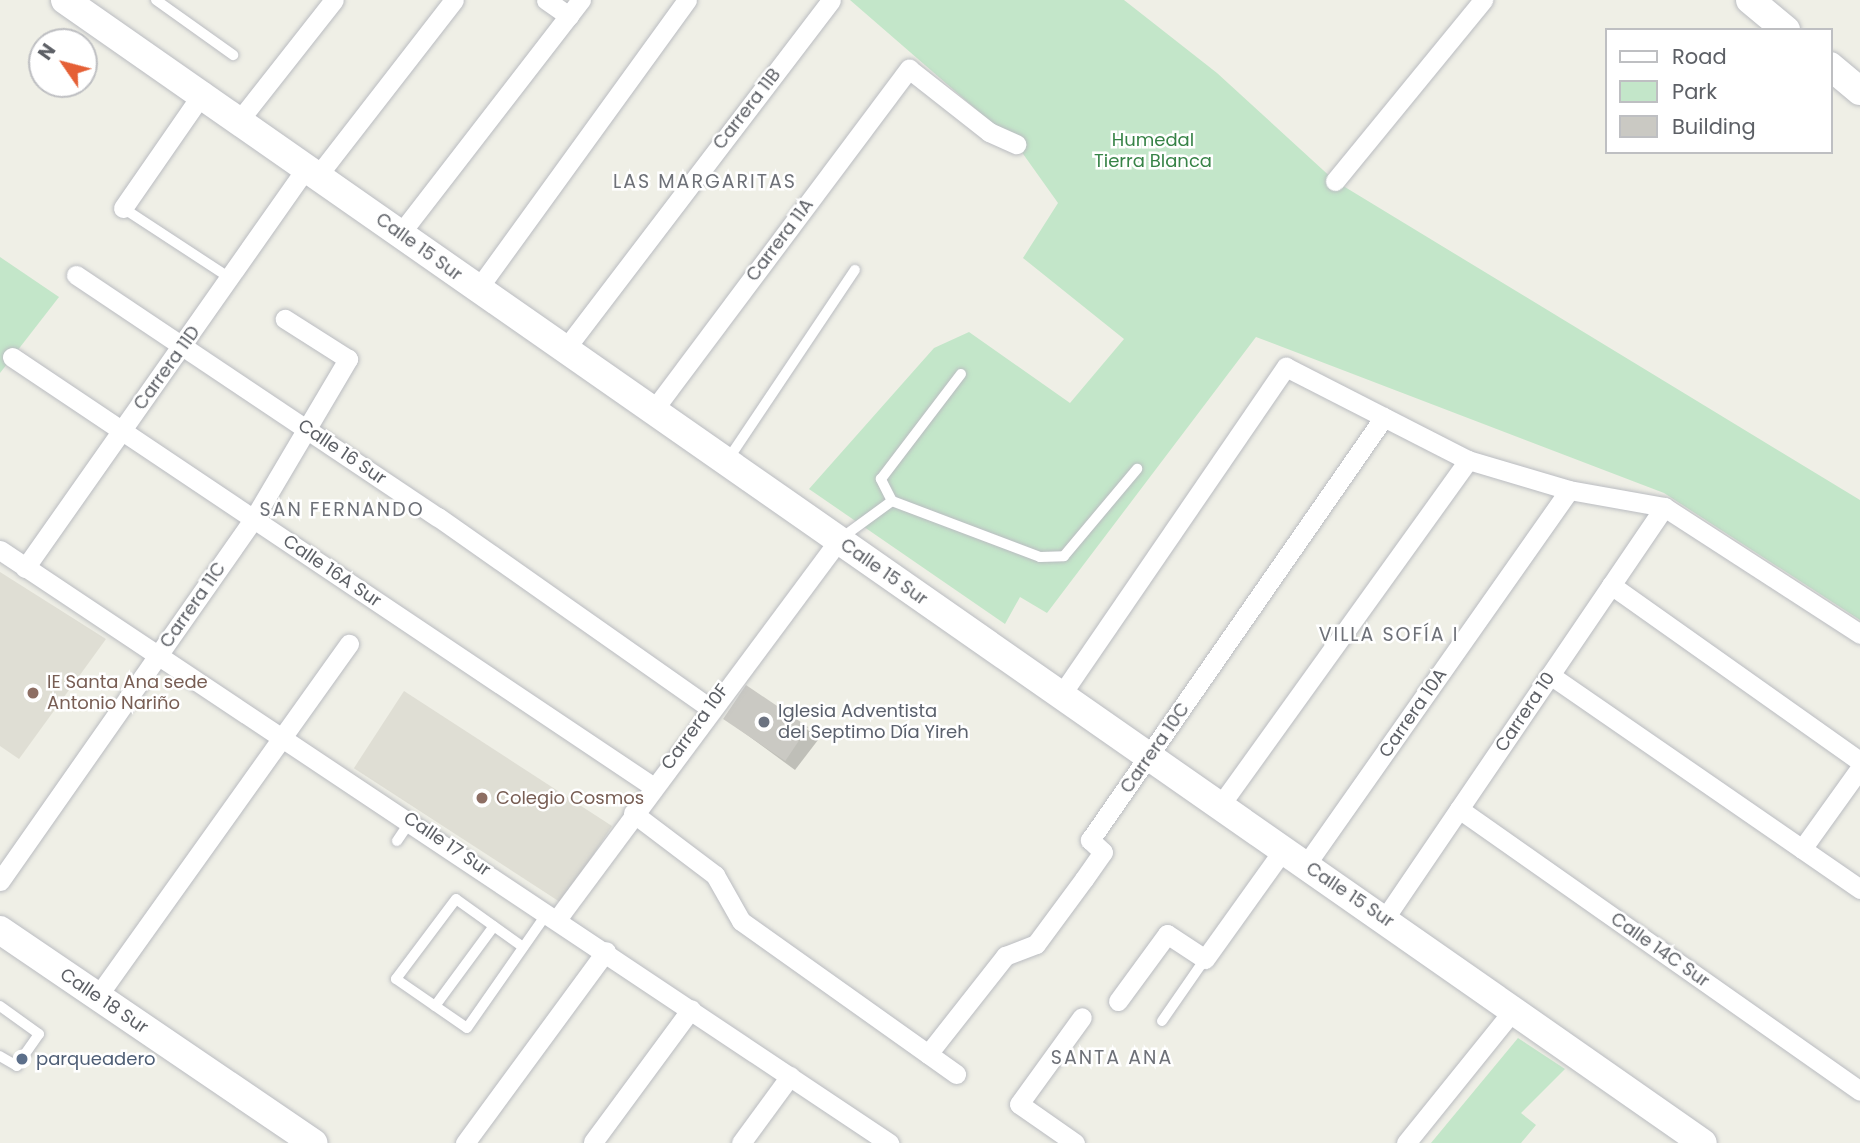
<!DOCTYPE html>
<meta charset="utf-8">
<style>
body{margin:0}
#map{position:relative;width:1860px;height:1143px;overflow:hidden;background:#efefe6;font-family:Poppins,sans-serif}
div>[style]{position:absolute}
.education>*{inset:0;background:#dfded4;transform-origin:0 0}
.green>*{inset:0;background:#c3e6c9}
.shadow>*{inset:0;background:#0003}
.building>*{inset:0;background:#cac9c3;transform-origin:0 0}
.roads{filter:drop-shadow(0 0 2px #babcc1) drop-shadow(0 0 2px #babcc1)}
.lane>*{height:10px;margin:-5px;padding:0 5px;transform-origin:5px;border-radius:5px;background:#fff}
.street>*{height:19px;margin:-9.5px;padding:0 9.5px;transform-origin:9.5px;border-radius:9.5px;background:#fff}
.secondary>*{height:28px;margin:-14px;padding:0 14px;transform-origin:14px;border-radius:14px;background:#fff}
.dots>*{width:19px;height:19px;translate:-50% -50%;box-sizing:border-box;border:4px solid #fff;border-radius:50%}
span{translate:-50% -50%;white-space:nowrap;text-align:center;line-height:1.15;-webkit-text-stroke:5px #fff;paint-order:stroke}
.street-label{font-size:18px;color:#5d6066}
.park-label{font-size:18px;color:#378347}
.education-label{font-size:18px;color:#785e54}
.left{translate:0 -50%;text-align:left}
.worship-label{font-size:18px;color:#5b616d}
.service-label{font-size:18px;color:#4e5e75}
.neighbourhood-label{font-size:19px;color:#6e7178;letter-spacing:2px}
.legend{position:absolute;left:1605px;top:28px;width:228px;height:126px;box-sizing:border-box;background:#fff;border:2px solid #bebfc2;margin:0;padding:9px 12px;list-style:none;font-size:21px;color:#5d6066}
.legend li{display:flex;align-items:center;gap:14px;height:35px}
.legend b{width:35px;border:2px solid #bebfc2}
.north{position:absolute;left:28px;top:28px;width:70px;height:70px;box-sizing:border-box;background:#fff;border:2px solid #bebfc2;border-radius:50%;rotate:305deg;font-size:19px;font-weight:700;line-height:28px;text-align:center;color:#5d6066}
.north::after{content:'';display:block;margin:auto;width:24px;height:32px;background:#e56036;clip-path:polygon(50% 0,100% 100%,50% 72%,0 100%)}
</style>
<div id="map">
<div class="education">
<i style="clip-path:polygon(0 572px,106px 639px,19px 759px,0 746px)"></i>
<i style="left:404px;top:691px;width:248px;height:92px;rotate:33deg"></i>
</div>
<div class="green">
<i style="clip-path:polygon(850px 0,1124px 0,1217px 73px,1335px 181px,1860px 500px,1860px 620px,1664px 493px,1256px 337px,1047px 613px,1020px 597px,1005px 624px,809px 489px,934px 348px,969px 332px,1070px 403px,1124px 339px,1023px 258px,1058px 203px,1016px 144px)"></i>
<i style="clip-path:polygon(0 257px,59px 297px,0 373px)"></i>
<i style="clip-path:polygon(1518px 1038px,1565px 1069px,1521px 1113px,1536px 1125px,1521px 1143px,1431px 1143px)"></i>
</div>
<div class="shadow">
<i style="clip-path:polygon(724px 718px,807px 729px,818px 740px,795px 770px)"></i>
</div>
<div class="building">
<i style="left:746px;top:685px;width:75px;height:41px;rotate:34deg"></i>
</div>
<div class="roads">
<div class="lane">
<i style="left:156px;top:0;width:95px;rotate:35.5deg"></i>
<i style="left:123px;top:208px;width:128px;rotate:33.2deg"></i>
<i style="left:727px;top:461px;width:230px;rotate:-56.2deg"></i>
<i style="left:892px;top:501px;width:25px;rotate:-117deg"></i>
<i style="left:881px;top:479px;width:132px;rotate:-52.7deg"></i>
<i style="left:840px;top:539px;width:64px;rotate:-36.2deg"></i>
<i style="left:892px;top:501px;width:158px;rotate:20.7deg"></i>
<i style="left:1040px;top:557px;width:24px;rotate:-2deg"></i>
<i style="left:1064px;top:556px;width:114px;rotate:-50deg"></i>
<i style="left:397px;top:841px;width:25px;rotate:-56deg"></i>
<i style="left:523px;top:947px;width:82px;rotate:-144.4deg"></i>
<i style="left:456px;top:899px;width:100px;rotate:126.9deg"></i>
<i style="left:396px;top:979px;width:86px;rotate:34.6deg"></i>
<i style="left:467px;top:1028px;width:141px;rotate:-55.1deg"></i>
<i style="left:0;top:1006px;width:48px;rotate:35.7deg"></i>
<i style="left:39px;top:1034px;width:39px;rotate:125deg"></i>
<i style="left:17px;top:1066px;width:20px;rotate:-150deg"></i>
<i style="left:435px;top:1006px;width:99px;rotate:-53.6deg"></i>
<i style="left:1162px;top:1021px;width:75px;rotate:-55.3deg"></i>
</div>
<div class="street">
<i style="left:546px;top:0;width:28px;rotate:35deg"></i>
<i style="left:241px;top:118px;width:150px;rotate:-51.8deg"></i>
<i style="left:319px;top:174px;width:220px;rotate:-52.2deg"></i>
<i style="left:1335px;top:181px;width:234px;rotate:-50.7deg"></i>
<i style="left:123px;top:208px;width:142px;rotate:-55.3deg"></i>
<i style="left:400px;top:234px;width:296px;rotate:-52.3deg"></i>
<i style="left:76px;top:275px;width:435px;rotate:33.8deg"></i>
<i style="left:438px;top:517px;width:330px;rotate:35.1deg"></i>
<i style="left:477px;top:290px;width:358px;rotate:-54.1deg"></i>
<i style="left:563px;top:352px;width:442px;rotate:-52.7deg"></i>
<i style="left:12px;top:357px;width:770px;rotate:33.83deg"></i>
<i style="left:652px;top:412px;width:429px;rotate:-53.2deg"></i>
<i style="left:909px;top:69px;width:102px;rotate:38.2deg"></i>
<i style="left:989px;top:132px;width:30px;rotate:24deg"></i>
<i style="left:0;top:550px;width:1069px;rotate:33.7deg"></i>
<i style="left:25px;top:568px;width:490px;rotate:-54.9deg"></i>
<i style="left:1611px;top:585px;width:305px;rotate:35.3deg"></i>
<i style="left:1550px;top:675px;width:377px;rotate:34.6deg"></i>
<i style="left:1061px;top:695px;width:398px;rotate:-55.6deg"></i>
<i style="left:1286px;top:367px;width:204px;rotate:27.1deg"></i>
<i style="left:1468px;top:460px;width:105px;rotate:16.5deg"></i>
<i style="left:1569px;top:490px;width:97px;rotate:10.1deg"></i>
<i style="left:1664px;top:507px;width:234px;rotate:32.9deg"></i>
<i style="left:1219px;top:807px;width:427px;rotate:-54.3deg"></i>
<i style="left:1459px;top:809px;width:490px;rotate:35.1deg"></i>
<i style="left:633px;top:813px;width:103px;rotate:37.1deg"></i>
<i style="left:715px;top:875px;width:53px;rotate:60.5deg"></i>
<i style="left:741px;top:921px;width:264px;rotate:35.4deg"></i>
<i style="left:1802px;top:849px;width:100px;rotate:-54.4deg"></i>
<i style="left:1305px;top:866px;width:459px;rotate:-54.9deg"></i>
<i style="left:0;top:881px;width:443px;rotate:-55deg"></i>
<i style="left:254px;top:518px;width:185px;rotate:-59.4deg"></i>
<i style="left:348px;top:359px;width:75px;rotate:-147.6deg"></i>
<i style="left:558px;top:918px;width:470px;rotate:-53.4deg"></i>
<i style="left:1385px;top:918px;width:497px;rotate:-55.8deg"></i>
<i style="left:97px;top:997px;width:434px;rotate:-54.5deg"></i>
<i style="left:1118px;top:1001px;width:83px;rotate:-53.8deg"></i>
<i style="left:1167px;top:934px;width:45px;rotate:33.3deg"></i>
<i style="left:1205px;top:959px;width:134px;rotate:-54.4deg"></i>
<i style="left:928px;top:1054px;width:125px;rotate:-51.8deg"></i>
<i style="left:1005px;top:956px;width:33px;rotate:-21deg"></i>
<i style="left:1036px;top:944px;width:81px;rotate:-53.6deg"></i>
<i style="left:1084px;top:879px;width:33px;rotate:-55deg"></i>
<i style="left:1103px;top:852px;width:18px;rotate:-137deg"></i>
<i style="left:1090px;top:840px;width:515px;rotate:-55.2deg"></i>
<i style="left:593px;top:1142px;width:165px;rotate:-53.6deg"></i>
<i style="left:465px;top:1143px;width:238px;rotate:-53.7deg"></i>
<i style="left:741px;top:1143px;width:83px;rotate:-53.8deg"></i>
<i style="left:1075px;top:1143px;width:68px;rotate:-145.1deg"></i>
<i style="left:1019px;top:1104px;width:107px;rotate:-54.1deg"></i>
<i style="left:1406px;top:1143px;width:172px;rotate:-51.1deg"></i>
</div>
<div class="secondary">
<i style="left:65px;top:0;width:1997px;rotate:34.91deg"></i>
<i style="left:1750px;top:0;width:47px;rotate:39.8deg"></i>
<i style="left:1830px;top:66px;width:39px;rotate:40deg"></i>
<i style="left:0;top:930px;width:379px;rotate:34.2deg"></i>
</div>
</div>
<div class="dots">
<i style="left:33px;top:693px;background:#8d6e63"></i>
<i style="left:764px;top:722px;background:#6b7280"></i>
<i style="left:482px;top:798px;background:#8d6e63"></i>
<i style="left:22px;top:1059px;background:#5c6f8a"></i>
</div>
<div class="street-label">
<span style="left:747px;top:109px;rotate:-52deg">Carrera 11B</span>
<span style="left:780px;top:240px;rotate:-53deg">Carrera 11A</span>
<span style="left:419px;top:247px;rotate:36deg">Calle 15 Sur</span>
<span style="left:167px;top:368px;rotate:-54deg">Carrera 11D</span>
<span style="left:342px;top:452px;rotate:34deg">Calle 16 Sur</span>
<span style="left:332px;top:571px;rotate:34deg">Calle 16A Sur</span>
<span style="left:884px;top:572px;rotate:35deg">Calle 15 Sur</span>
<span style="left:193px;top:605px;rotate:-55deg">Carrera 11C</span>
<span style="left:1525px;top:712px;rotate:-56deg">Carrera 10</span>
<span style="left:1413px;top:713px;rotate:-55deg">Carrera 10A</span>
<span style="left:695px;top:727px;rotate:-54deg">Carrera 10F</span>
<span style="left:1155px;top:748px;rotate:-55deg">Carrera 10C</span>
<span style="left:447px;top:844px;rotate:34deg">Calle 17 Sur</span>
<span style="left:1350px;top:895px;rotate:34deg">Calle 15 Sur</span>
<span style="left:1660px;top:950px;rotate:35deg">Calle 14C Sur</span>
<span style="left:104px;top:1001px;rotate:34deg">Calle 18 Sur</span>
</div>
<div class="park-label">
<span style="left:1153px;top:151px">Humedal<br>Tierra Blanca</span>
</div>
<div class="education-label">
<span class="left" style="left:47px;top:693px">IE Santa Ana sede<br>Antonio Nariño</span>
<span class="left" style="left:496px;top:798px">Colegio Cosmos</span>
</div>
<div class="worship-label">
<span class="left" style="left:778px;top:722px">Iglesia Adventista<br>del Septimo Día Yireh</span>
</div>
<div class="service-label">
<span class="left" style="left:36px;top:1059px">parqueadero</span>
</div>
<div class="neighbourhood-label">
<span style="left:705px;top:182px">LAS MARGARITAS</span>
<span style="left:342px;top:510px">SAN FERNANDO</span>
<span style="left:1389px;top:635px">VILLA SOFÍA I</span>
<span style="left:1112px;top:1058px">SANTA ANA</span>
</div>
<ul class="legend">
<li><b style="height:9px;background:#fff"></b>Road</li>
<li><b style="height:19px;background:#c3e6c9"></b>Park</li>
<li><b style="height:19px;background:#cac9c3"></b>Building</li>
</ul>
<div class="north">N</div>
</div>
